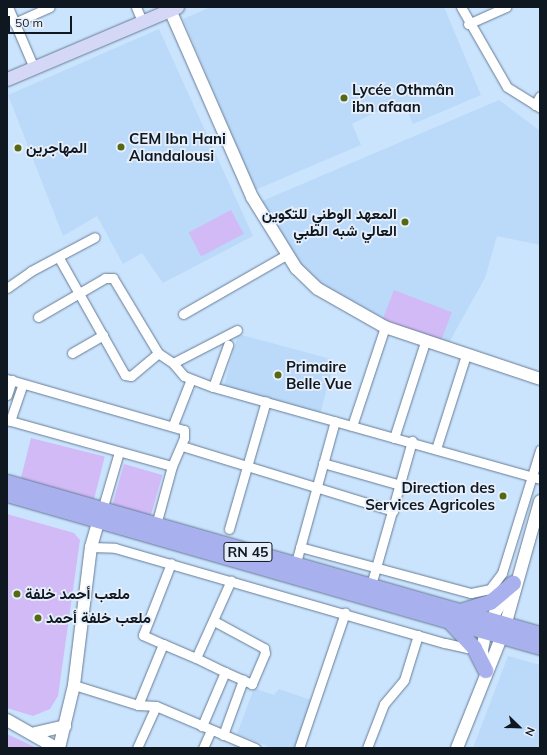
<!DOCTYPE html>
<meta charset="utf-8">
<style>
body{margin:0}
#map{position:relative;width:547px;height:755px;overflow:hidden;background:#cbe4fe;font-family:Mulish,Vazirmatn,sans-serif}
div>[style]{position:absolute}
.built>*{inset:0;background:#bbd9f9;transform-origin:0 0}
.green>*{inset:0;background:#d1baf6;transform-origin:0 0}
.roads{filter:drop-shadow(0 0 1px #667c94) drop-shadow(0 0 1px #667c94)}
.minor>*{height:9px;margin:-4.5px;padding:0 4.5px;transform-origin:4.5px;border-radius:4.5px;background:#fff}
.tertiary>*{height:12px;margin:-6px;padding:0 6px;transform-origin:6px;border-radius:6px;background:#fff}
.secondary>*{height:13px;margin:-6.5px;padding:0 6.5px;transform-origin:6.5px;border-radius:6.5px;background:#d4d7f6}
.primary>*{height:15px;margin:-7.5px;padding:0 7.5px;transform-origin:7.5px;border-radius:7.5px;background:#a9b0ee}
.dots>*{width:11px;height:11px;translate:-50% -50%;box-sizing:border-box;border:2px solid #e6effa;border-radius:50%}
span{translate:-50% -50%;white-space:nowrap;text-align:center;line-height:1.15;-webkit-text-stroke:3.5px #e6effa;paint-order:stroke}
.shield-label span{padding:1px 3px;background:#e6effa;border:1px solid;border-radius:3px;-webkit-text-stroke-width:0}
.shield-label{font-size:14px;color:#0f1821;font-weight:700}
.poi-label{font-size:15px;color:#0f1821;font-weight:700}
.left{translate:0 -50%;text-align:left}
.right{translate:-100% -50%;text-align:right}
.frame{position:absolute;inset:0;border:8px solid #0f1821;pointer-events:none}
.north{position:absolute;left:499px;top:707px;width:40px;height:40px;-webkit-text-stroke:3px #e6effa;paint-order:stroke;rotate:113deg;font-size:11px;font-weight:700;line-height:16px;text-align:center;color:#0f1821}
.north::after{content:'';display:block;margin:auto;width:14px;height:18px;background:#0f1821;clip-path:polygon(50% 0,100% 100%,50% 72%,0 100%)}
.scale{position:absolute;left:8px;top:16px;width:64px;height:18px;box-sizing:border-box;border:2px solid #0f1821;border-top:0;padding-left:5px;font-size:12px;line-height:14px;white-space:nowrap;color:#0f1821;-webkit-text-stroke:3px #e6effa;paint-order:stroke}
</style>
<div id="map">
<div class="built">
<i style="clip-path:polygon(211px 7px,444px 7px,481px 95px,413px 124px,403px 102px,374px 113px,352px 124px,361px 145px,255px 190px,183px 19px)"></i>
<i style="clip-path:polygon(159px 29px,253px 236px,163px 283px,142px 253px,123px 264px,97px 216px,63px 236px,8px 95px)"></i>
<i style="clip-path:polygon(499px 100px,540px 131px,540px 245px,497px 236px,485px 278px,447px 346px,329px 294px,302px 267px,260px 202px)"></i>
<i style="left:238px;top:334px;width:100px;height:58px;rotate:15deg"></i>
<i style="clip-path:polygon(508px 656px,540px 665px,540px 748px,473px 748px)"></i>
<i style="clip-path:polygon(254px 688px,274px 695px,279px 689px,314px 701px,297px 748px,272px 748px,237px 734px)"></i>
</div>
<div class="green">
<i style="left:231px;top:210px;width:27px;height:48px;rotate:62deg"></i>
<i style="left:394px;top:290px;width:62px;height:31px;rotate:21deg"></i>
<i style="left:31px;top:438px;width:76px;height:44px;rotate:14deg"></i>
<i style="left:124px;top:464px;width:40px;height:45px;rotate:16deg"></i>
<i style="clip-path:polygon(7px 514px,74px 533px,80px 540px,58px 696px,50px 709px,33px 716px,7px 708px)"></i>
<i style="clip-path:polygon(7px 734px,37px 748px,7px 748px)"></i>
</div>
<div class="roads">
<div class="minor">
<i style="left:8px;top:7px;width:66px;rotate:66.9deg"></i>
<i style="left:136px;top:7px;width:15px;rotate:67deg"></i>
<i style="left:461px;top:7px;width:92px;rotate:60.1deg"></i>
<i style="left:507px;top:87px;width:39px;rotate:32deg"></i>
<i style="left:14px;top:23px;width:39px;rotate:-24deg"></i>
<i style="left:468px;top:24px;width:42px;rotate:-24.1deg"></i>
<i style="left:535px;top:105px;width:10px;rotate:-61deg"></i>
<i style="left:59px;top:258px;width:134px;rotate:60.6deg"></i>
<i style="left:125px;top:375px;width:6px;rotate:9deg"></i>
<i style="left:131px;top:376px;width:35px;rotate:-40deg"></i>
<i style="left:158px;top:353px;width:18px;rotate:34deg"></i>
<i style="left:173px;top:363px;width:17px;rotate:50deg"></i>
<i style="left:184px;top:376px;width:31px;rotate:21deg"></i>
<i style="left:213px;top:387px;width:340px;rotate:15.7deg"></i>
<i style="left:7px;top:288px;width:29px;rotate:-35deg"></i>
<i style="left:31px;top:271px;width:72px;rotate:-28deg"></i>
<i style="left:183px;top:314px;width:119px;rotate:-29.8deg"></i>
<i style="left:38px;top:317px;width:78px;rotate:-30.2deg"></i>
<i style="left:105px;top:278px;width:8px"></i>
<i style="left:113px;top:278px;width:87px;rotate:59deg"></i>
<i style="left:72px;top:353px;width:36px;rotate:-30deg"></i>
<i style="left:173px;top:363px;width:72px;rotate:-27.3deg"></i>
<i style="left:7px;top:379px;width:184px;rotate:16.1deg"></i>
<i style="left:184px;top:430px;width:8px;rotate:90deg"></i>
<i style="left:184px;top:438px;width:30px;rotate:113deg"></i>
<i style="left:172px;top:466px;width:61px;rotate:105.2deg"></i>
<i style="left:213px;top:387px;width:45px;rotate:-70.3deg"></i>
<i style="left:7px;top:395px;width:16px;rotate:-72deg"></i>
<i style="left:7px;top:420px;width:171px;rotate:15.6deg"></i>
<i style="left:10px;top:421px;width:39px;rotate:-71deg"></i>
<i style="left:173px;top:425px;width:49px;rotate:-68.6deg"></i>
<i style="left:352px;top:426px;width:104px;rotate:-71.6deg"></i>
<i style="left:394px;top:438px;width:101px;rotate:-72.1deg"></i>
<i style="left:182px;top:446px;width:221px;rotate:17.1deg"></i>
<i style="left:436px;top:449px;width:99px;rotate:-72.3deg"></i>
<i style="left:323px;top:463px;width:80px;rotate:15.9deg"></i>
<i style="left:102px;top:510px;width:60px;rotate:-73.7deg"></i>
<i style="left:229px;top:529px;width:133px;rotate:-73.9deg"></i>
<i style="left:91px;top:547px;width:24px;rotate:2deg"></i>
<i style="left:115px;top:548px;width:343px;rotate:16.1deg"></i>
<i style="left:445px;top:643px;width:23px;rotate:13deg"></i>
<i style="left:467px;top:648px;width:6px;rotate:-31deg"></i>
<i style="left:300px;top:547px;width:177px;rotate:15.1deg"></i>
<i style="left:471px;top:593px;width:19px;rotate:-12deg"></i>
<i style="left:490px;top:589px;width:20px;rotate:-53deg"></i>
<i style="left:502px;top:573px;width:129px;rotate:-72.8deg"></i>
<i style="left:295px;top:566px;width:150px;rotate:-74.6deg"></i>
<i style="left:371px;top:585px;width:150px;rotate:-74.1deg"></i>
<i style="left:214px;top:621px;width:57px;rotate:28.4deg"></i>
<i style="left:264px;top:648px;width:5px;rotate:79deg"></i>
<i style="left:265px;top:653px;width:34px;rotate:113deg"></i>
<i style="left:252px;top:684px;width:30px;rotate:-156deg"></i>
<i style="left:163px;top:644px;width:22px;rotate:-156deg"></i>
<i style="left:143px;top:635px;width:77px;rotate:-68.7deg"></i>
<i style="left:196px;top:658px;width:32px;rotate:26deg"></i>
<i style="left:225px;top:672px;width:59px;rotate:113.1deg"></i>
<i style="left:74px;top:685px;width:67px;rotate:17.4deg"></i>
<i style="left:138px;top:705px;width:18px;rotate:3deg"></i>
<i style="left:156px;top:706px;width:108px;rotate:23deg"></i>
<i style="left:138px;top:705px;width:66px;rotate:-67.7deg"></i>
<i style="left:163px;top:644px;width:36px;rotate:23deg"></i>
<i style="left:196px;top:658px;width:85px;rotate:-65.8deg"></i>
<i style="left:223px;top:735px;width:59px;rotate:-70deg"></i>
<i style="left:137px;top:748px;width:46px;rotate:-65.7deg"></i>
<i style="left:203px;top:748px;width:20px;rotate:-66deg"></i>
<i style="left:299px;top:748px;width:143px;rotate:-71.2deg"></i>
<i style="left:367px;top:748px;width:47px;rotate:-68.9deg"></i>
<i style="left:384px;top:704px;width:31px;rotate:-50deg"></i>
<i style="left:404px;top:680px;width:47px;rotate:-72.7deg"></i>
</div>
<div class="tertiary">
<i style="left:170px;top:10px;width:204px;rotate:66.3deg"></i>
<i style="left:252px;top:197px;width:84px;rotate:58.2deg"></i>
<i style="left:296px;top:268px;width:30px;rotate:44deg"></i>
<i style="left:318px;top:289px;width:77px;rotate:29.6deg"></i>
<i style="left:385px;top:327px;width:163px;rotate:18.5deg"></i>
<i style="left:484px;top:663px;width:13px;rotate:-99deg"></i>
<i style="left:482px;top:650px;width:21px;rotate:-79deg"></i>
<i style="left:486px;top:629px;width:41px;rotate:-60.9deg"></i>
<i style="left:7px;top:720px;width:56px;rotate:29.7deg"></i>
<i style="left:35px;top:733px;width:31px;rotate:-13deg"></i>
<i style="left:59px;top:748px;width:65px;rotate:-76.6deg"></i>
<i style="left:74px;top:685px;width:139px;rotate:-83deg"></i>
<i style="left:91px;top:547px;width:36px;rotate:-74deg"></i>
<i style="left:457px;top:748px;width:124px;rotate:-68.2deg"></i>
<i style="left:503px;top:633px;width:137px;rotate:-74.3deg"></i>
</div>
<div class="secondary">
<i style="left:7px;top:79px;width:185px;rotate:-23deg"></i>
</div>
<div class="primary">
<i style="left:7px;top:482px;width:554px;rotate:15.92deg"></i>
<i style="left:7px;top:494px;width:555px;rotate:16.02deg"></i>
<i style="left:460px;top:611px;width:31px;rotate:-17deg"></i>
<i style="left:490px;top:602px;width:30px;rotate:-40deg"></i>
<i style="left:451px;top:623px;width:34px;rotate:47deg"></i>
<i style="left:474px;top:648px;width:25px;rotate:63deg"></i>
</div>
</div>
<div class="dots">
<i style="left:344px;top:98px;background:#566813"></i>
<i style="left:121px;top:147px;background:#566813"></i>
<i style="left:18px;top:148px;background:#566813"></i>
<i style="left:405px;top:222px;background:#566813"></i>
<i style="left:278px;top:375px;background:#566813"></i>
<i style="left:503px;top:496px;background:#566813"></i>
<i style="left:17px;top:594px;background:#566813"></i>
<i style="left:38px;top:618px;background:#566813"></i>
</div>
<div class="shield-label">
<span style="left:248px;top:552px">RN 45</span>
</div>
<div class="poi-label">
<span class="left" style="left:352px;top:98px">Lycée Othmân<br>ibn afaan</span>
<span class="left" style="left:129px;top:147px">CEM Ibn Hani<br>Alandalousi</span>
<span class="left" style="left:26px;top:148px">المهاجرين</span>
<span class="right" style="left:397px;top:222px">المعهد الوطني للتكوين<br>العالي شبه الطبي</span>
<span class="left" style="left:286px;top:375px">Primaire<br>Belle Vue</span>
<span class="right" style="left:495px;top:496px">Direction des<br>Services Agricoles</span>
<span class="left" style="left:25px;top:594px">ملعب أحمد خلفة</span>
<span class="left" style="left:46px;top:618px">ملعب خلفة أحمد</span>
</div>
<div class="frame"></div>
<div class="north">N</div>
<div class="scale">50 m</div>
</div>
